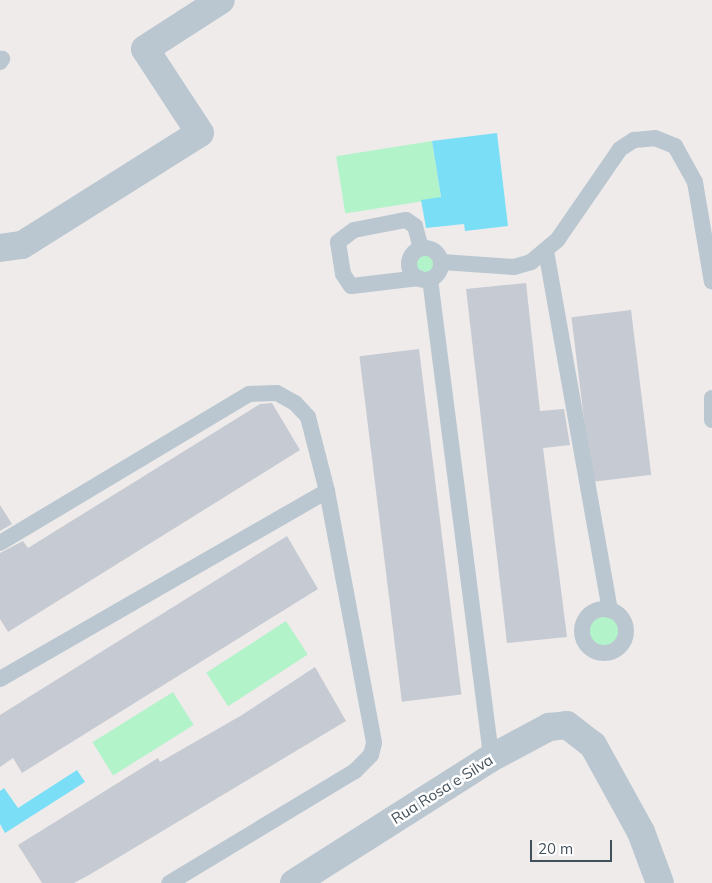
<!DOCTYPE html>
<style>
body{margin:0}
#map{position:relative;width:712px;height:883px;overflow:hidden;background:#efebeb;font-family:Mulish,sans-serif}
div>[style]{position:absolute}
.green>*{inset:0;background:#b2f3ca;transform-origin:0 0}
.round{border-radius:50%}
.water>*{inset:0;background:#7adff6}
.building>*{inset:0;background:#c6cad2;transform-origin:0 0}
.lane>*{height:16px;margin:-8px;padding:0 8px;transform-origin:8px;border-radius:8px;background:#bac7d0}
.lane>.ring{margin:-8px;padding:0;box-sizing:content-box;background:none;border:16px solid #bac7d0;border-radius:50%}
.street>*{height:28px;margin:-14px;padding:0 14px;transform-origin:14px;border-radius:14px;background:#bac7d0}
span{translate:-50% -50%;white-space:nowrap;text-align:center;line-height:1.15;-webkit-text-stroke:5px #fff;paint-order:stroke}
.street-label{font-size:15px;color:#42505b}
.scale{position:absolute;left:530px;top:840px;width:82px;height:22px;box-sizing:border-box;border:2px solid #42505b;border-top:0;padding-left:6px;font-size:15px;line-height:18px;white-space:nowrap;color:#42505b;-webkit-text-stroke:4px #fff;paint-order:stroke}
</style>
<div id="map">
<div class="green">
<i style="left:432px;top:141px;width:58px;height:97px;rotate:81deg"></i>
<i class="round" style="left:410px;top:248px;width:30px;height:30px"></i>
<i class="round" style="left:582px;top:609px;width:44px;height:44px"></i>
<i style="left:286px;top:621px;width:40px;height:95px;rotate:57deg"></i>
<i style="left:173px;top:692px;width:39px;height:95px;rotate:58deg"></i>
</div>
<div class="water">
<i style="clip-path:polygon(497px 133px,508px 226px,465px 231px,464px 224px,426px 228px,421px 200px,441px 197px,432px 141px)"></i>
<i style="clip-path:polygon(77px 770px,85px 782px,5px 833px,0 824px,0 791px,4px 788px,18px 808px)"></i>
</div>
<div class="building">
<i style="clip-path:polygon(526px 283px,540px 411px,564px 409px,570px 445px,543px 448px,567px 637px,507px 643px,466px 289px)"></i>
<i style="left:631px;top:310px;width:166px;height:60px;rotate:83deg"></i>
<i style="left:419px;top:349px;width:348px;height:60px;rotate:83deg"></i>
<i style="clip-path:polygon(272px 403px,300px 450px,8px 632px,0 619px,0 553px,23px 541px,28px 548px,260px 404px)"></i>
<i style="clip-path:polygon(0 505px,12px 524px,0 531px)"></i>
<i style="clip-path:polygon(287px 536px,318px 589px,22px 773px,13px 758px,0 767px,0 715px)"></i>
<i style="clip-path:polygon(315px 667px,346px 721px,89px 875px,74px 883px,42px 883px,18px 845px,158px 758px,160px 762px,242px 715px)"></i>
</div>
<div class="lane">
<i style="left:0;top:62px;width:4px;rotate:-56deg"></i>
<i class="ring" style="left:409px;top:248px;width:16px;height:16px"></i>
<i style="left:546px;top:251px;width:365px;rotate:79.9deg"></i>
<i style="left:442px;top:262px;width:72px;rotate:4deg"></i>
<i style="left:514px;top:267px;width:18px;rotate:-16deg"></i>
<i style="left:531px;top:262px;width:35px;rotate:-40deg"></i>
<i style="left:558px;top:239px;width:109px;rotate:-55.4deg"></i>
<i style="left:620px;top:149px;width:17px;rotate:-33deg"></i>
<i style="left:634px;top:140px;width:21px;rotate:-5deg"></i>
<i style="left:655px;top:138px;width:22px;rotate:22deg"></i>
<i style="left:675px;top:146px;width:41px;rotate:60.9deg"></i>
<i style="left:695px;top:182px;width:101px;rotate:80.4deg"></i>
<i style="left:419px;top:278px;width:68px;rotate:173.3deg"></i>
<i style="left:351px;top:286px;width:14px;rotate:-124deg"></i>
<i style="left:343px;top:274px;width:32px;rotate:-99deg"></i>
<i style="left:338px;top:242px;width:20px;rotate:-37deg"></i>
<i style="left:354px;top:230px;width:53px;rotate:-10.9deg"></i>
<i style="left:406px;top:220px;width:11px;rotate:34deg"></i>
<i style="left:415px;top:226px;width:23px;rotate:75deg"></i>
<i style="left:430px;top:279px;width:483px;rotate:82.7deg"></i>
<i style="left:712px;top:398px;width:22px;rotate:90deg"></i>
<i style="left:0;top:543px;width:290px;rotate:-30.9deg"></i>
<i style="left:249px;top:394px;width:28px;rotate:-2deg"></i>
<i style="left:277px;top:393px;width:21px;rotate:29deg"></i>
<i style="left:295px;top:403px;width:19px;rotate:47deg"></i>
<i style="left:308px;top:417px;width:76px;rotate:75.6deg"></i>
<i style="left:327px;top:491px;width:256px;rotate:79.4deg"></i>
<i style="left:374px;top:743px;width:12px;rotate:104deg"></i>
<i style="left:371px;top:755px;width:23px;rotate:135deg"></i>
<i style="left:355px;top:771px;width:217px;rotate:148.9deg"></i>
<i class="ring" style="left:582px;top:609px;width:28px;height:28px"></i>
<i style="left:0;top:679px;width:377px;rotate:-29.9deg"></i>
</div>
<div class="street">
<i style="left:0;top:248px;width:22px;rotate:-8deg"></i>
<i style="left:22px;top:245px;width:210px;rotate:-32.2deg"></i>
<i style="left:200px;top:133px;width:100px;rotate:-123.2deg"></i>
<i style="left:145px;top:49px;width:90px;rotate:-32.8deg"></i>
<i style="left:294px;top:883px;width:233px;rotate:-32.4deg"></i>
<i style="left:491px;top:758px;width:66px;rotate:-28.1deg"></i>
<i style="left:549px;top:727px;width:18px;rotate:-6deg"></i>
<i style="left:567px;top:725px;width:33px;rotate:38deg"></i>
<i style="left:593px;top:745px;width:99px;rotate:61.1deg"></i>
<i style="left:641px;top:832px;width:54px;rotate:69.6deg"></i>
</div>
<div class="street-label">
<span style="left:442px;top:789px;rotate:-32deg">Rua Rosa e Silva</span>
</div>
<div class="scale">20 m</div>
</div>
